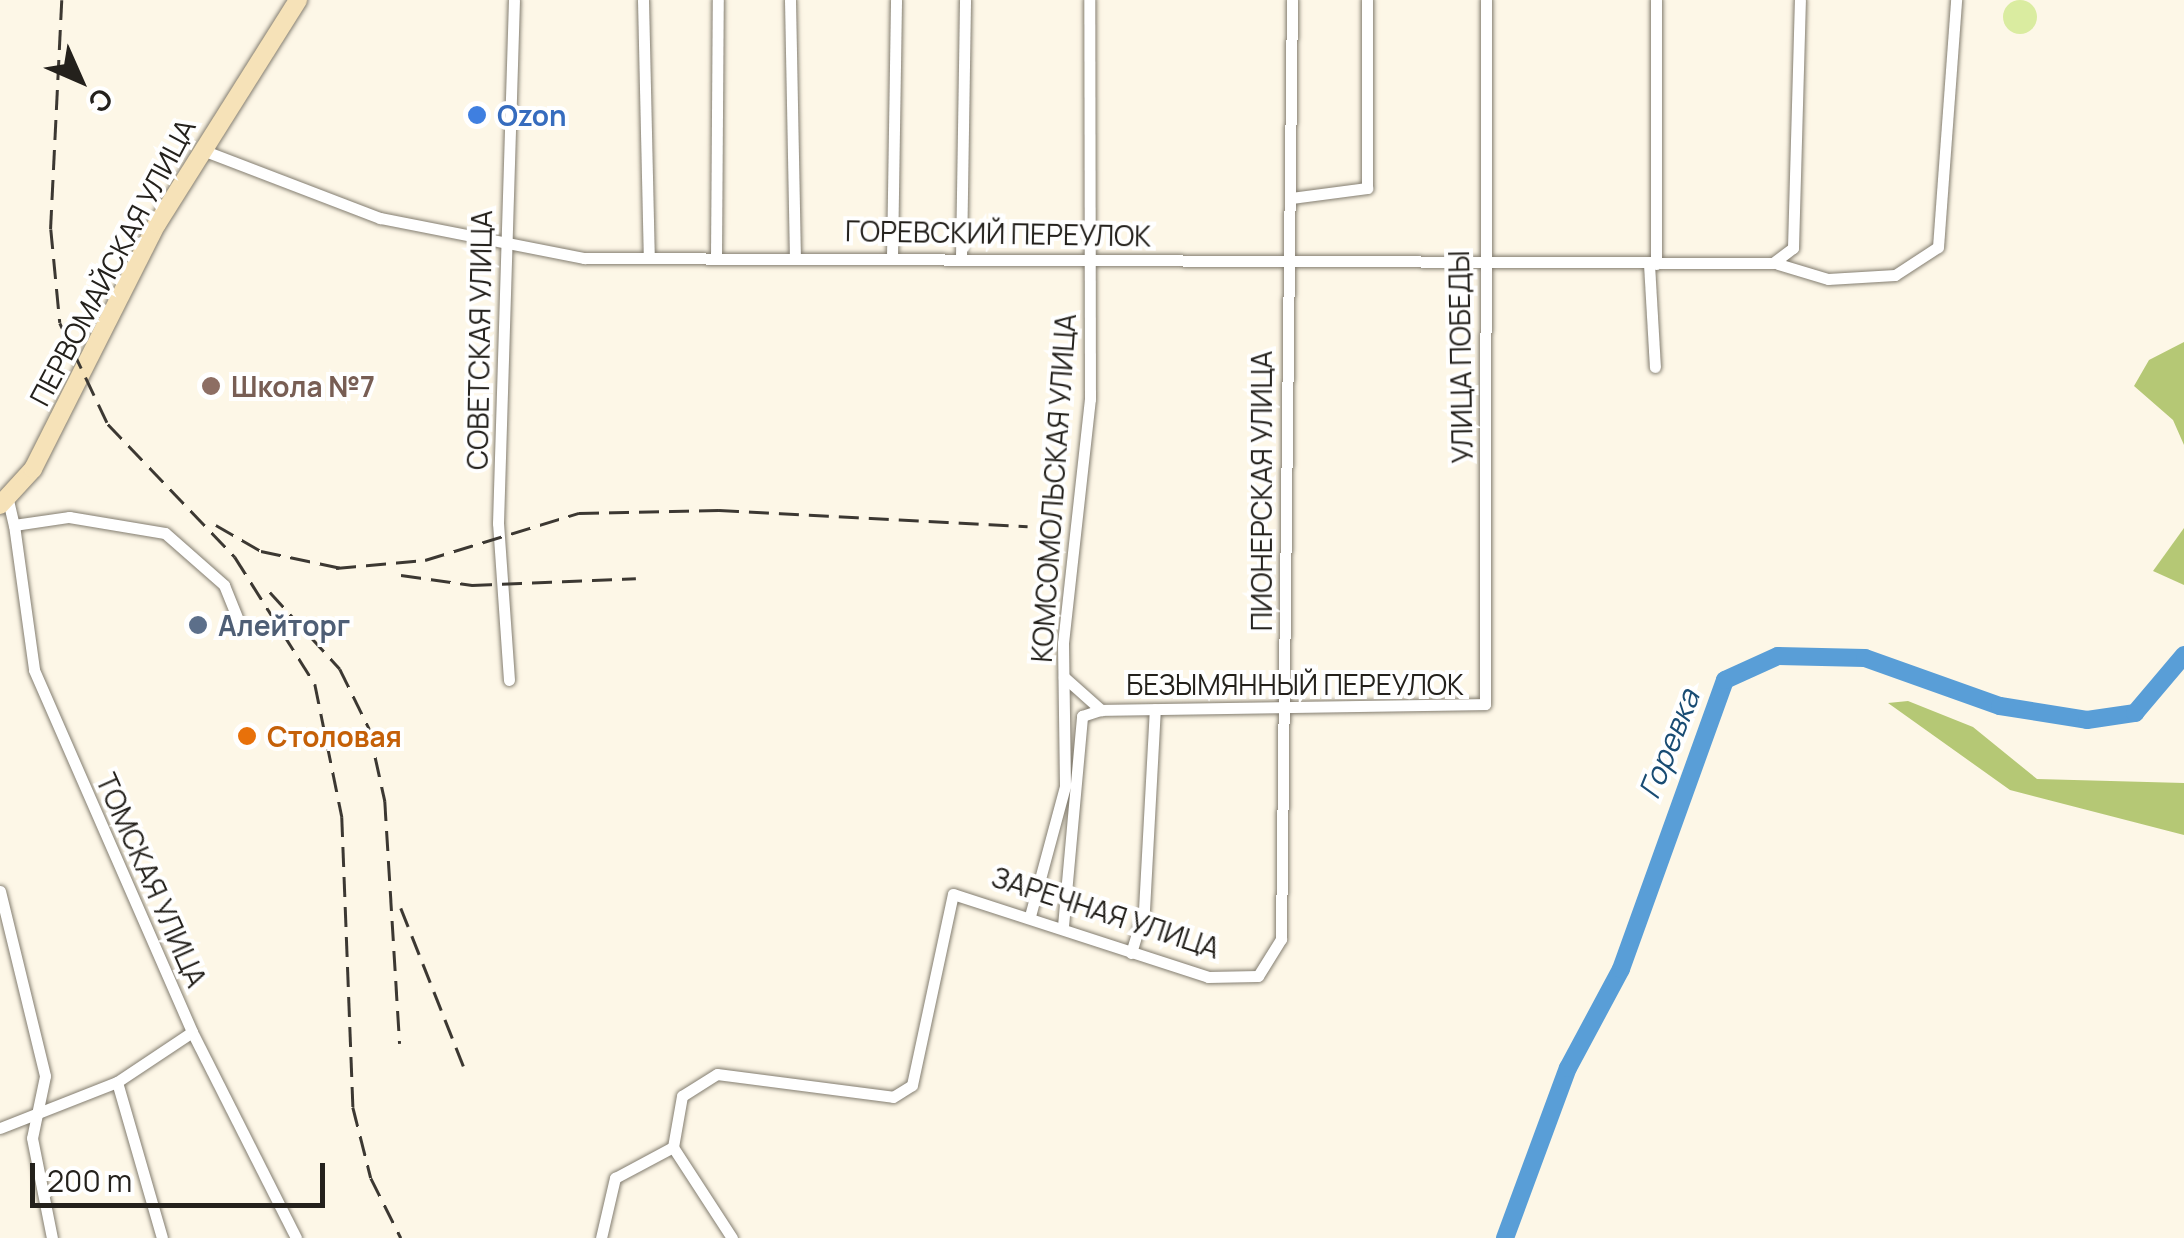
<!DOCTYPE html>
<meta charset="utf-8">
<style>
body{margin:0}
#map{position:relative;width:2184px;height:1238px;overflow:hidden;background:#fdf7e7;font-family:Manrope,sans-serif}
div>[style]{position:absolute}
.green>*{inset:0;background:#daeca0}
.round{border-radius:50%}
.forest>*{inset:0;background:#b5c875}
.river>*{height:18px;margin:-9px;padding:0 9px;transform-origin:9px;border-radius:9px;background:#599ed7}
.roads{filter:drop-shadow(0 0 2px #837d70) drop-shadow(0 0 2px #837d70)}
.street>*{height:11px;margin:-5.5px;padding:0 5.5px;transform-origin:5.5px;border-radius:5.5px;background:#fff}
.secondary>*{height:18px;margin:-9px;padding:0 9px;transform-origin:9px;border-radius:9px;background:#f6e2b8}
.rail>*{height:2.5px;margin-top:-1.25px;transform-origin:0;background:repeating-linear-gradient(90deg,#3c3832 0 20px,transparent 0 30px)}
.dots>*{width:28px;height:28px;translate:-50% -50%;box-sizing:border-box;border:5px solid #fff;border-radius:50%}
span{translate:-50% -50%;white-space:nowrap;text-align:center;line-height:1.15;-webkit-text-stroke:8px #fff;paint-order:stroke}
.shop-label{font-size:28px;color:#366cbe;font-weight:700}
.left{translate:0 -50%;text-align:left}
.street-label{font-size:28px;color:#24211c}
.education-label{font-size:28px;color:#785e54;font-weight:700}
.service-label{font-size:28px;color:#4e5e75;font-weight:700}
.food-label{font-size:28px;color:#c56008;font-weight:700}
.water-label{font-size:30px;color:#194c73;font-style:italic}
.north{position:absolute;left:30px;top:30px;width:100px;height:100px;-webkit-text-stroke:8px #fff;paint-order:stroke;rotate:135deg;font-size:28px;font-weight:700;line-height:40px;text-align:center;color:#24211c}
.north::after{content:'';display:block;margin:auto;width:35px;height:45px;background:#24211c;clip-path:polygon(50% 0,100% 100%,50% 72%,0 100%)}
.scale{position:absolute;left:30px;top:1163px;width:295px;height:45px;box-sizing:border-box;border:5px solid #24211c;border-top:0;padding-left:12px;font-size:30px;line-height:35px;white-space:nowrap;color:#24211c;-webkit-text-stroke:8px #fff;paint-order:stroke}
</style>
<div id="map">
<div class="green">
<i class="round" style="left:2003px;top:0;width:34px;height:34px"></i>
</div>
<div class="forest">
<i style="clip-path:polygon(2184px 342px,2184px 445px,2173px 420px,2134px 386px,2149px 360px)"></i>
<i style="clip-path:polygon(2184px 528px,2184px 585px,2153px 571px)"></i>
<i style="clip-path:polygon(1908px 701px,1973px 727px,2037px 779px,2184px 783px,2184px 835px,2010px 790px,1888px 703px)"></i>
</div>
<div class="river">
<i style="left:1505px;top:1238px;width:181px;rotate:-69.7deg"></i>
<i style="left:1568px;top:1068px;width:112px;rotate:-61.8deg"></i>
<i style="left:1621px;top:969px;width:307px;rotate:-70.2deg"></i>
<i style="left:1725px;top:680px;width:58px;rotate:-24.4deg"></i>
<i style="left:1778px;top:656px;width:87px;rotate:1.3deg"></i>
<i style="left:1865px;top:658px;width:143px;rotate:19.6deg"></i>
<i style="left:2000px;top:706px;width:88px;rotate:9.1deg"></i>
<i style="left:2087px;top:720px;width:49px;rotate:-8.3deg"></i>
<i style="left:2135px;top:713px;width:76px;rotate:-49.8deg"></i>
</div>
<div class="roads">
<div class="street">
<i style="left:643px;top:0;width:258px;rotate:88.7deg"></i>
<i style="left:790px;top:0;width:257px;rotate:88.9deg"></i>
<i style="left:1656px;top:0;width:264px;rotate:90deg"></i>
<i style="left:200px;top:149px;width:193px;rotate:21deg"></i>
<i style="left:380px;top:218px;width:208px;rotate:11.1deg"></i>
<i style="left:584px;top:258px;width:1189px;rotate:0.24deg"></i>
<i style="left:1773px;top:263px;width:25px;rotate:-37deg"></i>
<i style="left:1793px;top:248px;width:248px;rotate:-88.4deg"></i>
<i style="left:1291px;top:198px;width:77px;rotate:-7.5deg"></i>
<i style="left:1367px;top:188px;width:188px;rotate:-90deg"></i>
<i style="left:716px;top:257px;width:257px;rotate:-89.6deg"></i>
<i style="left:892px;top:257px;width:257px;rotate:-89.1deg"></i>
<i style="left:961px;top:257px;width:257px;rotate:-89.1deg"></i>
<i style="left:1649px;top:264px;width:103px;rotate:86.7deg"></i>
<i style="left:1778px;top:264px;width:52px;rotate:16.7deg"></i>
<i style="left:1828px;top:279px;width:67px;rotate:-3.4deg"></i>
<i style="left:1895px;top:275px;width:51px;rotate:-33.1deg"></i>
<i style="left:1938px;top:247px;width:248px;rotate:-85.8deg"></i>
<i style="left:8px;top:500px;width:26px;rotate:77deg"></i>
<i style="left:14px;top:525px;width:56px;rotate:-8.3deg"></i>
<i style="left:69px;top:517px;width:97px;rotate:9.5deg"></i>
<i style="left:165px;top:533px;width:79px;rotate:41.4deg"></i>
<i style="left:224px;top:585px;width:35px;rotate:68deg"></i>
<i style="left:14px;top:525px;width:146px;rotate:82.1deg"></i>
<i style="left:34px;top:670px;width:395px;rotate:66.4deg"></i>
<i style="left:192px;top:1032px;width:231px;rotate:63.2deg"></i>
<i style="left:1064px;top:677px;width:50px;rotate:41.7deg"></i>
<i style="left:1101px;top:710px;width:384px;rotate:-0.9deg"></i>
<i style="left:1485px;top:704px;width:704px;rotate:-89.92deg"></i>
<i style="left:509px;top:680px;width:157px;rotate:-94deg"></i>
<i style="left:498px;top:523px;width:523px;rotate:-88.25deg"></i>
<i style="left:0;top:891px;width:190px;rotate:76.3deg"></i>
<i style="left:45px;top:1076px;width:63px;rotate:101.8deg"></i>
<i style="left:32px;top:1138px;width:102px;rotate:78.7deg"></i>
<i style="left:1030px;top:916px;width:135px;rotate:-74.9deg"></i>
<i style="left:1065px;top:786px;width:143px;rotate:-90.8deg"></i>
<i style="left:1063px;top:643px;width:245px;rotate:-83.7deg"></i>
<i style="left:1090px;top:399px;width:399px;rotate:-90.1deg"></i>
<i style="left:1063px;top:926px;width:211px;rotate:-84.8deg"></i>
<i style="left:1082px;top:716px;width:20px;rotate:-18deg"></i>
<i style="left:1131px;top:953px;width:45px;rotate:-73.2deg"></i>
<i style="left:1144px;top:910px;width:201px;rotate:-86.9deg"></i>
<i style="left:117px;top:1082px;width:162px;rotate:73.9deg"></i>
<i style="left:0;top:1128px;width:126px;rotate:-21.5deg"></i>
<i style="left:117px;top:1082px;width:90px;rotate:-33.7deg"></i>
<i style="left:601px;top:1238px;width:62px;rotate:-76.9deg"></i>
<i style="left:615px;top:1178px;width:66px;rotate:-28.1deg"></i>
<i style="left:732px;top:1238px;width:108px;rotate:-123deg"></i>
<i style="left:673px;top:1147px;width:52px;rotate:-80deg"></i>
<i style="left:682px;top:1096px;width:41px;rotate:-32.2deg"></i>
<i style="left:717px;top:1074px;width:177px;rotate:7.4deg"></i>
<i style="left:893px;top:1097px;width:22px;rotate:-32deg"></i>
<i style="left:912px;top:1085px;width:195px;rotate:-77.9deg"></i>
<i style="left:953px;top:894px;width:268px;rotate:18deg"></i>
<i style="left:1208px;top:977px;width:50px;rotate:-1.1deg"></i>
<i style="left:1258px;top:976px;width:44px;rotate:-58.1deg"></i>
<i style="left:1281px;top:939px;width:939px;rotate:-89.33deg"></i>
</div>
<div class="secondary">
<i style="left:0;top:505px;width:49px;rotate:-47.5deg"></i>
<i style="left:33px;top:469px;width:275px;rotate:-63.2deg"></i>
<i style="left:157px;top:224px;width:265px;rotate:-57.8deg"></i>
</div>
</div>
<div class="rail">
<i style="left:62px;top:0;width:229px;rotate:92.8deg"></i>
<i style="left:51px;top:229px;width:94px;rotate:84.5deg"></i>
<i style="left:60px;top:323px;width:112px;rotate:64.6deg"></i>
<i style="left:108px;top:424px;width:184px;rotate:46.3deg"></i>
<i style="left:235px;top:557px;width:150px;rotate:57.8deg"></i>
<i style="left:315px;top:684px;width:136px;rotate:78.5deg"></i>
<i style="left:342px;top:817px;width:290px;rotate:87.8deg"></i>
<i style="left:353px;top:1107px;width:73px;rotate:75.8deg"></i>
<i style="left:371px;top:1178px;width:67px;rotate:63.4deg"></i>
<i style="left:216px;top:525px;width:52px;rotate:30deg"></i>
<i style="left:261px;top:551px;width:87px;rotate:12deg"></i>
<i style="left:336px;top:568px;width:89px;rotate:-5.1deg"></i>
<i style="left:425px;top:560px;width:161px;rotate:-17deg"></i>
<i style="left:579px;top:513px;width:140px;rotate:-1.2deg"></i>
<i style="left:719px;top:510px;width:309px;rotate:3deg"></i>
<i style="left:401px;top:575px;width:72px;rotate:8deg"></i>
<i style="left:472px;top:585px;width:164px;rotate:-2.4deg"></i>
<i style="left:270px;top:592px;width:104px;rotate:47.7deg"></i>
<i style="left:340px;top:669px;width:66px;rotate:63.8deg"></i>
<i style="left:369px;top:728px;width:75px;rotate:77.6deg"></i>
<i style="left:385px;top:801px;width:243px;rotate:86.5deg"></i>
<i style="left:401px;top:908px;width:174px;rotate:68.4deg"></i>
</div>
<div class="dots">
<i style="left:477px;top:115px;background:#3f7fe0"></i>
<i style="left:211px;top:386px;background:#8d6e63"></i>
<i style="left:198px;top:625px;background:#5c6f8a"></i>
<i style="left:247px;top:736px;background:#e8710a"></i>
</div>
<div class="shop-label">
<span class="left" style="left:497px;top:115px">Ozon</span>
</div>
<div class="street-label">
<span style="left:998px;top:233px;rotate:1deg">ГОРЕВСКИЙ ПЕРЕУЛОК</span>
<span style="left:112px;top:262px;rotate:-62deg">ПЕРВОМАЙСКАЯ УЛИЦА</span>
<span style="left:479px;top:340px;rotate:-89deg">СОВЕТСКАЯ УЛИЦА</span>
<span style="left:1460px;top:357px;rotate:-91deg">УЛИЦА ПОБЕДЫ</span>
<span style="left:1053px;top:488px;rotate:-86deg">КОМСОМОЛЬСКАЯ УЛИЦА</span>
<span style="left:1261px;top:491px;rotate:-90deg">ПИОНЕРСКАЯ УЛИЦА</span>
<span style="left:1295px;top:684px">БЕЗЫМЯННЫЙ ПЕРЕУЛОК</span>
<span style="left:152px;top:880px;rotate:66deg">ТОМСКАЯ УЛИЦА</span>
<span style="left:1106px;top:912px;rotate:18deg">ЗАРЕЧНАЯ УЛИЦА</span>
</div>
<div class="education-label">
<span class="left" style="left:231px;top:386px">Школа №7</span>
</div>
<div class="service-label">
<span class="left" style="left:218px;top:625px">Алейторг</span>
</div>
<div class="food-label">
<span class="left" style="left:267px;top:736px">Столовая</span>
</div>
<div class="water-label">
<span style="left:1669px;top:744px;rotate:-68deg">Горевка</span>
</div>
<div class="north">С</div>
<div class="scale">200 m</div>
</div>
